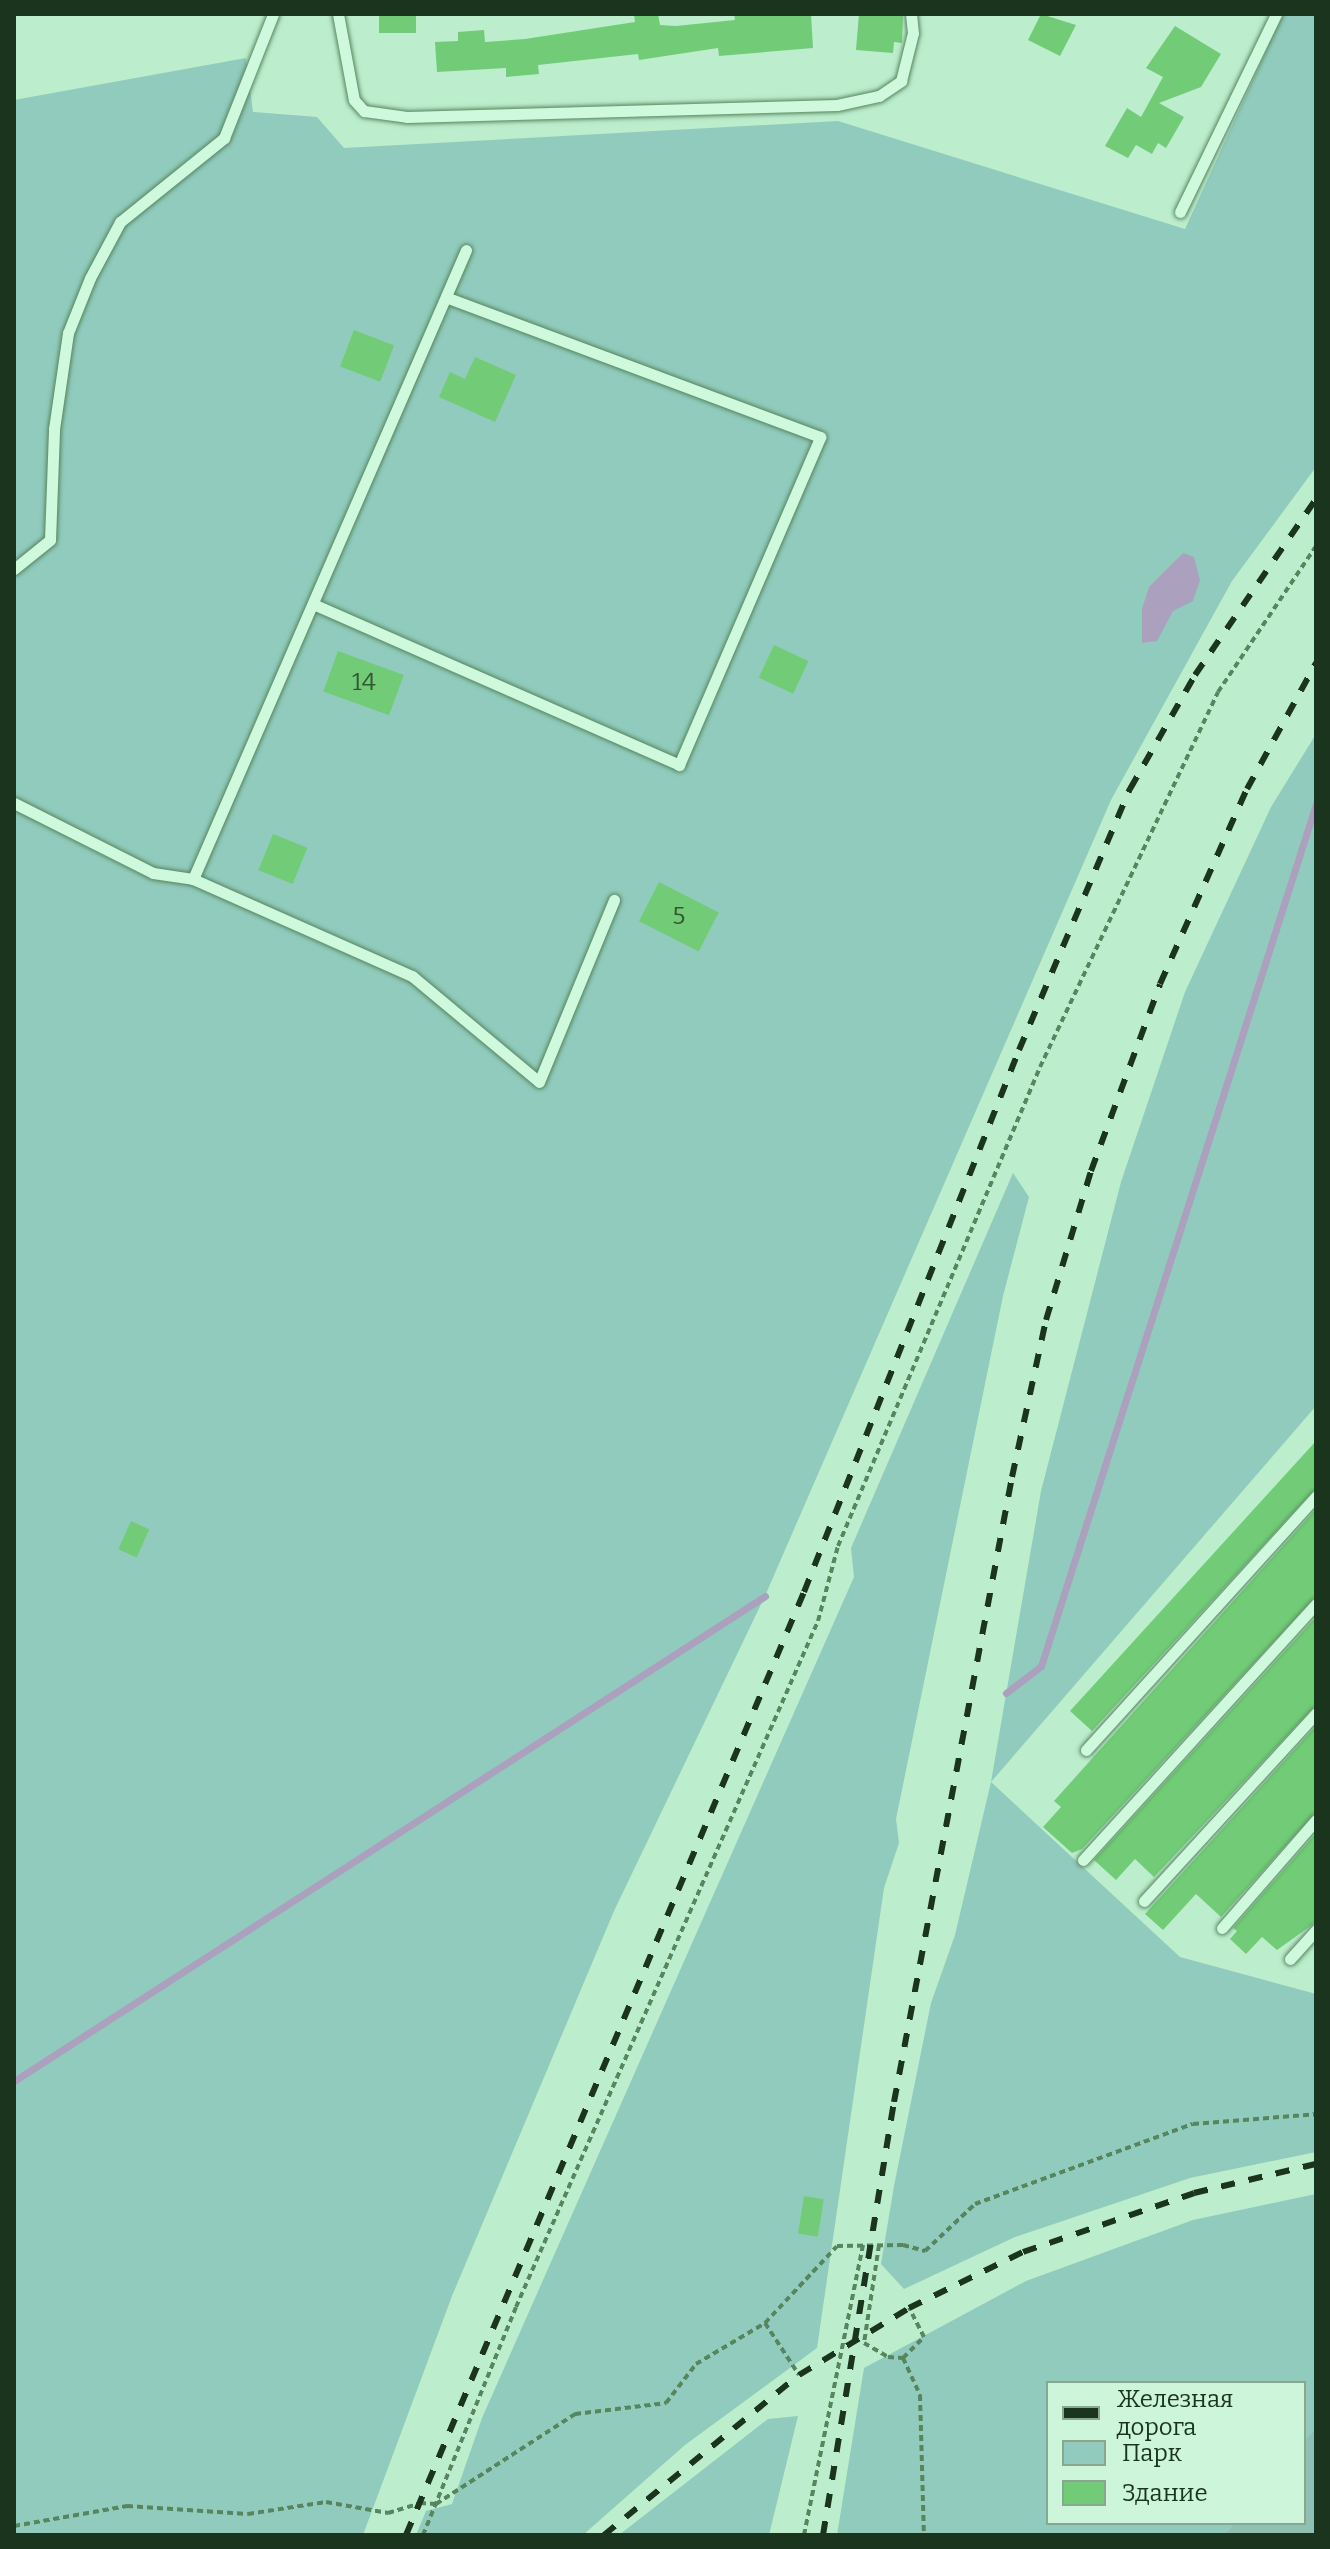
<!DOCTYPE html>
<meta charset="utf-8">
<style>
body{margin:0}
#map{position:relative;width:1330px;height:2549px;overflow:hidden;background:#bcedcd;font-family:Bitter,serif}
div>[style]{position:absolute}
.green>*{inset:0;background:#91cbbd}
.cemetery>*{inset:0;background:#90bfb4}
.water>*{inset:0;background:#aba0be}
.stream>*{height:7px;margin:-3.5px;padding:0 3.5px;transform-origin:3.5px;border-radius:3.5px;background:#aba0be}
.building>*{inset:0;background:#72cc77;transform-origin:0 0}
.path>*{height:4px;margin-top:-2px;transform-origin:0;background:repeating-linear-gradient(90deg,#56855e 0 6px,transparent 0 10px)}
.roads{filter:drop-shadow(0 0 2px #56855e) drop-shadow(0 0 2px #56855e)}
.lane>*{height:11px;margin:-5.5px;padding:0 5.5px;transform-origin:5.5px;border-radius:5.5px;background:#cff9dd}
.rail>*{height:6px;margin-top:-3px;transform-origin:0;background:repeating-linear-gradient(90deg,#1b341e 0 14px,transparent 0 28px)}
span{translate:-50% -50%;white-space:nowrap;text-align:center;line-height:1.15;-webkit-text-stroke:8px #ccf5da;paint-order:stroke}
.number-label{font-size:24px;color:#315a34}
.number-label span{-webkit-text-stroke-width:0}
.frame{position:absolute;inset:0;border:16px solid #1b341e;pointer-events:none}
.legend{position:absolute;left:1046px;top:2381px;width:260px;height:144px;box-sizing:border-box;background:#ccf5da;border:2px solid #85a88f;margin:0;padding:10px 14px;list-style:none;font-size:24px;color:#1b341e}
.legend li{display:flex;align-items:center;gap:16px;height:40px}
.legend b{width:40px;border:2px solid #85a88f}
</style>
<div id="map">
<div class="green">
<i style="clip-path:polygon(1283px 14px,1316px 14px,1316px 467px,1232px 581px,1111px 800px,765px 1596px,614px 1911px,452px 2296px,363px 2535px,14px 2535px,14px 100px,246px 58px,253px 112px,317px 117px,344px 148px,838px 121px,1185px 229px)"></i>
<i style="clip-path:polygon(1316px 734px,1316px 1406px,991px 1782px,1180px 1957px,1316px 1994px,1316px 2152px,1190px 2178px,1015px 2237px,904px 2289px,881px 2264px,894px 2186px,931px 2003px,955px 1935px,991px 1782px,1041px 1491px,1121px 1182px,1185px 992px,1271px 807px)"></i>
<i style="clip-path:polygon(1013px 1173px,1029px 1197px,1003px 1296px,896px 1819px,899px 1843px,884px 1888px,817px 2348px,685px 2445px,583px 2535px,416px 2535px,426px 2511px,452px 2504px,482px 2418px,854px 1577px,851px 1548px)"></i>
<i style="clip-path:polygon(1316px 2194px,1316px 2429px,1304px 2440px,1304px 2383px,1048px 2383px,1048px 2523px,1234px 2523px,1224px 2535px,837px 2535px,864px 2368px,1026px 2281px,1193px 2220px)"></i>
<i style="clip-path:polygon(798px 2416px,769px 2535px,619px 2535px,768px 2419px)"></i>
</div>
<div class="cemetery">
<i style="clip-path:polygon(1316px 2429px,1316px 2535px,1224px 2535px,1234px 2523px,1304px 2523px,1304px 2440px)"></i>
</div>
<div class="water">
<i style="clip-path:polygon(1183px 553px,1194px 557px,1200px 580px,1193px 601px,1173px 611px,1157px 641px,1142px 643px,1142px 609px,1149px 587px)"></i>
</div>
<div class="stream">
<i style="left:1006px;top:1693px;width:44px;rotate:-37.6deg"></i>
<i style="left:1041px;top:1666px;width:905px;rotate:-72.31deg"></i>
<i style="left:14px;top:2081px;width:894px;rotate:-32.85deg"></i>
</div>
<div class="building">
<i style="left:379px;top:14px;width:37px;height:19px"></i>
<i style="clip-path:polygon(634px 14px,658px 14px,660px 25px,676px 26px,735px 20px,734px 14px,811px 14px,813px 48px,719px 56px,718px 48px,639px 60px,638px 54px,538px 65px,539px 74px,506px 77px,506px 68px,437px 72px,435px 42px,458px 41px,458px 32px,484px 30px,485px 42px,525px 39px,635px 22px)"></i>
<i style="clip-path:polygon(859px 14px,903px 14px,902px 43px,894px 42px,893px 53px,856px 50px)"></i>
<i style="clip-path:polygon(1041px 14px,1076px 25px,1060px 56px,1028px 40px)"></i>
<i style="clip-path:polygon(1175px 26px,1221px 54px,1201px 87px,1159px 103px,1184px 117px,1166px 148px,1158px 143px,1152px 154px,1136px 145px,1128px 158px,1105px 146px,1127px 108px,1141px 117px,1163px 77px,1146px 68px)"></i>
<i style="left:354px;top:330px;width:43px;height:39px;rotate:21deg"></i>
<i style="clip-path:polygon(475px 357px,516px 375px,495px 422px,439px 397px,450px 372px,465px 379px)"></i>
<i style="left:774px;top:645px;width:38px;height:36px;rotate:25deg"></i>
<i style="left:338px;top:651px;width:70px;height:43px;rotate:20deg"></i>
<i style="left:273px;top:834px;width:37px;height:39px;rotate:22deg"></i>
<i style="left:659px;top:882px;width:67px;height:44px;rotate:27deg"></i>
<i style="clip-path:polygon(1316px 1441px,1316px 1488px,1092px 1731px,1070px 1711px)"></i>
<i style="clip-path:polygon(1316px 1509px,1316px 1596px,1082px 1849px,1072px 1853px,1043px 1827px,1061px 1807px,1054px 1801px)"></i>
<i style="left:131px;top:1521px;width:20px;height:31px;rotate:24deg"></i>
<i style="clip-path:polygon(1316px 1617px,1316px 1705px,1154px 1877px,1135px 1859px,1116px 1880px,1094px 1860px)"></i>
<i style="clip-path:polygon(1316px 1726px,1316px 1812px,1221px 1917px,1196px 1894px,1163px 1930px,1145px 1914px)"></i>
<i style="clip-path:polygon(1316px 1833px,1316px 1922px,1277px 1950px,1262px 1937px,1246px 1954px,1230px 1939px,1237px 1931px,1233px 1928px)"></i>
<i style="left:804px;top:2196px;width:20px;height:38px;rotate:9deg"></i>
</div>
<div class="path">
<i style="left:879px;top:2245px;width:99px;rotate:98.7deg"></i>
<i style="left:864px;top:2343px;width:28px;rotate:30deg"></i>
<i style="left:888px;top:2357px;width:15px;rotate:4deg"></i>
<i style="left:903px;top:2358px;width:30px;rotate:-45deg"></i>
<i style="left:924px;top:2337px;width:33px;rotate:-117deg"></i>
<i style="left:765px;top:2323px;width:62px;rotate:56.8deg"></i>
<i style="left:903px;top:2358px;width:41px;rotate:65.3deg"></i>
<i style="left:920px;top:2395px;width:140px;rotate:88.4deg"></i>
<i style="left:14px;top:2526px;width:115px;rotate:-10deg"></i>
<i style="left:127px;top:2506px;width:121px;rotate:3.8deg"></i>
<i style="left:248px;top:2514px;width:79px;rotate:-8.7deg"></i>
<i style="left:326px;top:2502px;width:63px;rotate:10.1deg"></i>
<i style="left:388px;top:2513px;width:34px;rotate:-17deg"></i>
<i style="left:420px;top:2503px;width:16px;rotate:4deg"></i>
<i style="left:436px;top:2504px;width:166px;rotate:-32.9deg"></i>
<i style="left:575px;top:2414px;width:92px;rotate:-6.9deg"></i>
<i style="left:666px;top:2403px;width:49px;rotate:-52.4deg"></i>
<i style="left:696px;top:2364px;width:80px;rotate:-30.7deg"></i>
<i style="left:765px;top:2323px;width:105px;rotate:-46.9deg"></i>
<i style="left:837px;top:2246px;width:66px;rotate:-0.9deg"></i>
<i style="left:903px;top:2245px;width:23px;rotate:15deg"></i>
<i style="left:925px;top:2251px;width:69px;rotate:-43.2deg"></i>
<i style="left:975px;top:2204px;width:232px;rotate:-20.2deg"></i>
<i style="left:1193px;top:2124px;width:123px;rotate:-4.6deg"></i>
<i style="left:423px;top:2535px;width:246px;rotate:-67.8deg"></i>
<i style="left:516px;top:2307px;width:750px;rotate:-66.24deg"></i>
<i style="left:818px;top:1621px;width:78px;rotate:-75.1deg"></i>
<i style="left:838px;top:1546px;width:520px;rotate:-67.13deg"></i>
<i style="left:1040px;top:1067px;width:415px;rotate:-64.6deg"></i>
<i style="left:1218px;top:692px;width:176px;rotate:-56.1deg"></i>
<i style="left:804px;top:2535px;width:296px;rotate:-78.5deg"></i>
</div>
<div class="roads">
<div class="lane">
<i style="left:338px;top:14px;width:87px;rotate:79.5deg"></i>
<i style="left:354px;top:100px;width:15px;rotate:48deg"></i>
<i style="left:364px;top:111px;width:43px;rotate:7.9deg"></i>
<i style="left:407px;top:117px;width:430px;rotate:-1.6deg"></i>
<i style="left:837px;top:105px;width:43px;rotate:-12.1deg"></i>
<i style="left:879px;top:96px;width:27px;rotate:-34deg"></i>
<i style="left:901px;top:81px;width:49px;rotate:-76deg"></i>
<i style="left:913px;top:33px;width:19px;rotate:-96deg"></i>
<i style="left:1180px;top:212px;width:220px;rotate:-64.1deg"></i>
<i style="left:466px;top:250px;width:686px;rotate:113.46deg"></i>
<i style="left:193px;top:879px;width:240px;rotate:23.9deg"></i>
<i style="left:412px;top:976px;width:165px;rotate:39.8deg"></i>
<i style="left:539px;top:1082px;width:197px;rotate:-67.6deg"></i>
<i style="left:14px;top:569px;width:46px;rotate:-38.9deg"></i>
<i style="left:50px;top:540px;width:111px;rotate:-87.9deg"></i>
<i style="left:54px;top:429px;width:97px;rotate:-81.7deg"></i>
<i style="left:68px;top:333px;width:59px;rotate:-68.2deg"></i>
<i style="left:90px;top:278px;width:64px;rotate:-61.8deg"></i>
<i style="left:120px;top:222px;width:134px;rotate:-38.9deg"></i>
<i style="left:224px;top:138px;width:133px;rotate:-68.4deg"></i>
<i style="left:313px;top:604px;width:400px;rotate:23.7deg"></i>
<i style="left:679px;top:765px;width:357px;rotate:-66.7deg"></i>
<i style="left:820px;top:437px;width:399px;rotate:-159.5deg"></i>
<i style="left:14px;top:803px;width:156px;rotate:26.7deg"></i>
<i style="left:153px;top:873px;width:40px;rotate:8.5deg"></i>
<i style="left:1086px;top:1750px;width:343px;rotate:-47.8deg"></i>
<i style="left:1083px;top:1860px;width:346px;rotate:-47.7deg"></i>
<i style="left:1144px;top:1901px;width:255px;rotate:-47.5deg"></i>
<i style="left:1222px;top:1928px;width:143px;rotate:-49deg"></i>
<i style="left:1290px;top:1959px;width:39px;rotate:-48deg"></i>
</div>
</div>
<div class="rail">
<i style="left:406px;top:2535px;width:1024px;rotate:-67.12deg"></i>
<i style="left:804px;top:1592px;width:583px;rotate:-68.36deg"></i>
<i style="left:1019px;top:1050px;width:284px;rotate:-67deg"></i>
<i style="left:1130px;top:789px;width:131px;rotate:-60.3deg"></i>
<i style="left:1195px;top:675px;width:214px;rotate:-55.5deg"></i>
<i style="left:604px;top:2535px;width:252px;rotate:-39.4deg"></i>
<i style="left:799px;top:2375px;width:129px;rotate:-31.3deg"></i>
<i style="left:909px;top:2308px;width:127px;rotate:-26.2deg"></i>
<i style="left:1023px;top:2252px;width:181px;rotate:-19deg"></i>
<i style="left:1194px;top:2193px;width:125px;rotate:-13.4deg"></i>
<i style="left:823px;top:2535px;width:439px;rotate:-80.7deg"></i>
<i style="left:894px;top:2102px;width:636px;rotate:-79.31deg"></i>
<i style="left:1012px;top:1477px;width:161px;rotate:-77.8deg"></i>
<i style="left:1046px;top:1320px;width:156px;rotate:-73.2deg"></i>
<i style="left:1091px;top:1171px;width:199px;rotate:-69.7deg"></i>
<i style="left:1160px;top:984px;width:214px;rotate:-66deg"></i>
<i style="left:1247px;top:789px;width:144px;rotate:-61.3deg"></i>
</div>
<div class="number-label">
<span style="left:364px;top:683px">14</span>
<span style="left:679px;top:917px">5</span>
</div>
<div class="frame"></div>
<ul class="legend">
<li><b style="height:10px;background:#1b341e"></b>Железная дорога</li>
<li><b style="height:22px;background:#91cbbd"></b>Парк</li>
<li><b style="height:22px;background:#72cc77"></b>Здание</li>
</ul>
</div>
